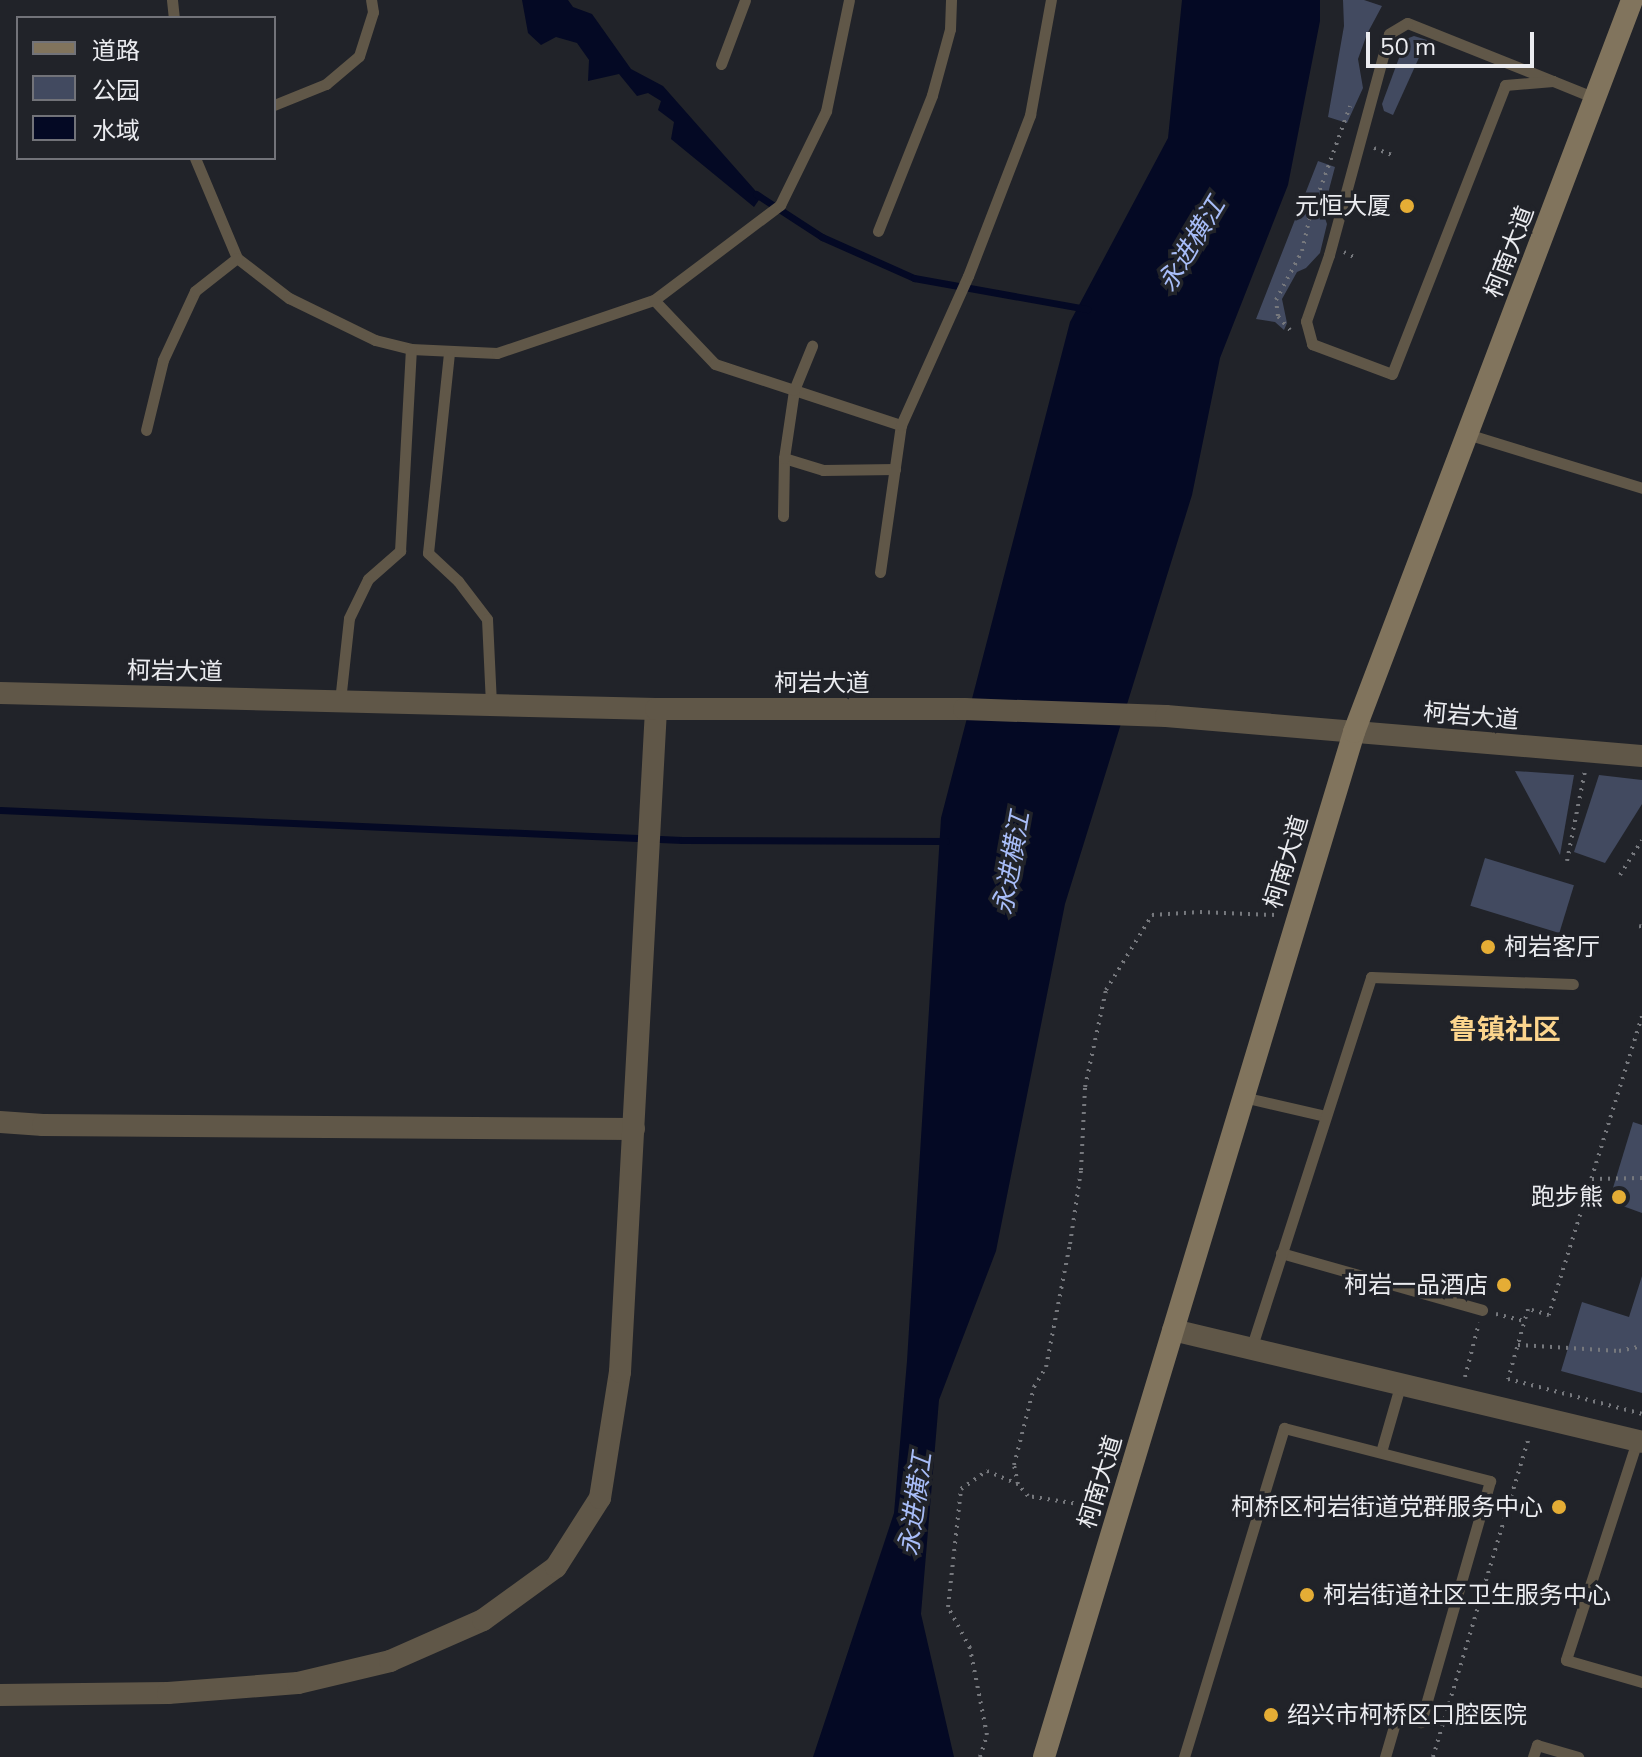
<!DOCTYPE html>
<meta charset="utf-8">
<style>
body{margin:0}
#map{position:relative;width:1642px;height:1757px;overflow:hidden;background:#212329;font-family:Mulish,"Noto Sans SC",sans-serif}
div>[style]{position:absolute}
.green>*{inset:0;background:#424a60;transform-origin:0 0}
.water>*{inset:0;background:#040924}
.stream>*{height:7px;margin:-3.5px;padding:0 3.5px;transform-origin:3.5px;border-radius:3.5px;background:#040924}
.path>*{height:4px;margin-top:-2px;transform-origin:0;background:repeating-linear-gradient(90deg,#76787d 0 2px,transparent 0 8px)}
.service>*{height:11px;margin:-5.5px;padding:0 5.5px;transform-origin:5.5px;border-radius:5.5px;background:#605748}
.minor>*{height:22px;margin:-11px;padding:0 11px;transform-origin:11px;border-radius:11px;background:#605748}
.tertiary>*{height:22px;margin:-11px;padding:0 11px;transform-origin:11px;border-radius:11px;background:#605748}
.secondary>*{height:22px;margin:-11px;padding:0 11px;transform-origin:11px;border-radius:11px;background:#81745d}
.dots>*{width:22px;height:22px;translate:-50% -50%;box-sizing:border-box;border:4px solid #212329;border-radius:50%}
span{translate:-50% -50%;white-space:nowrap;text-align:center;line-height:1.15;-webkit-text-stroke:7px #212329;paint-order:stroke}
.poi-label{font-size:24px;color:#ebecf0}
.right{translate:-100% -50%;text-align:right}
.left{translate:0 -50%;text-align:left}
.street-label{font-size:24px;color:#ebecf0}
.water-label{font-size:26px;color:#a8bdf8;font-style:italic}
.quarter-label{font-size:28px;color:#fcd58d;font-weight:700}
.legend{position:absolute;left:16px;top:16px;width:260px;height:144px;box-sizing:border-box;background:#212329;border:2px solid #727379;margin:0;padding:10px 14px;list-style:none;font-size:24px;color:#ebecf0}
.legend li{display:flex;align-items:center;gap:16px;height:40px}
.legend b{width:40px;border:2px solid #727379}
.scale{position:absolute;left:1366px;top:32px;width:168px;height:36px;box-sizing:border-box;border:4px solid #ebecf0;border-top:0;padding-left:10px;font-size:24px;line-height:28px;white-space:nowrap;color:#ebecf0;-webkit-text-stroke:6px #212329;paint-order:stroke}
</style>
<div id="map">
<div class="green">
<i style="clip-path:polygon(1343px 0,1364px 0,1382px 6px,1367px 34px,1358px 59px,1363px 88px,1347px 123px,1328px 117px,1344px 26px)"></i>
<i style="clip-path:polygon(1414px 36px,1427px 40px,1393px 115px,1384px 111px,1382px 104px,1406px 39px)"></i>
<i style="clip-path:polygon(1318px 161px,1335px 167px,1323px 212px,1327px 224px,1320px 253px,1306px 268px,1297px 272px,1282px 299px,1287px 323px,1284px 330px,1275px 322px,1256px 319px)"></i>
<i style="clip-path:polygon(1515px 771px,1574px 775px,1560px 855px)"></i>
<i style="clip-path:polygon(1599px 775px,1642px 780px,1642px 804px,1605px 863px,1574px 852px)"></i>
<i style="left:1485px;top:858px;width:93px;height:50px;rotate:17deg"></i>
<i style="clip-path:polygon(1633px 1122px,1642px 1125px,1642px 1213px,1609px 1201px)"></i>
<i style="clip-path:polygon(1642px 1276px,1642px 1393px,1561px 1371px,1582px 1302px,1629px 1317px)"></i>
</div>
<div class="water">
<i style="clip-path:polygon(522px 0,568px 0,573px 7px,592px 14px,631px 69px,663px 86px,761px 197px,754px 207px,671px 139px,674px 122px,658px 110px,661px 101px,648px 93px,637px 96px,619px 74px,588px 81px,589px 60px,577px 43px,556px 37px,541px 45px,528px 33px)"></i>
<i style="clip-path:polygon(1182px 0,1320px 0,1320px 21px,1288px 185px,1220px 358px,1192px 495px,1065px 904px,996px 1251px,939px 1400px,921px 1614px,954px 1757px,813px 1757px,894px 1513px,907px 1361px,941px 818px,1070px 322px,1168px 138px)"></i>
</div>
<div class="stream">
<i style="left:756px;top:194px;width:79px;rotate:33.1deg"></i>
<i style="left:822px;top:237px;width:101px;rotate:24deg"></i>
<i style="left:914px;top:278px;width:176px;rotate:10.2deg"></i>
<i style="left:0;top:810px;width:683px;rotate:2.52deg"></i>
<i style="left:682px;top:840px;width:264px;rotate:0.2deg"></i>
</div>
<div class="path">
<i style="left:1374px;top:148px;width:19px;rotate:21deg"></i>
<i style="left:1344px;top:252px;width:11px;rotate:27deg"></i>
<i style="left:1290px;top:330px;width:18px;rotate:-131deg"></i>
<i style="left:1278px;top:316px;width:16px;rotate:-97deg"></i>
<i style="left:1276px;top:300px;width:55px;rotate:-62deg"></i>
<i style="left:1302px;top:251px;width:32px;rotate:-77deg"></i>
<i style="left:1309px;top:220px;width:121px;rotate:-70.2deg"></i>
<i style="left:1567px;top:861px;width:92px;rotate:-78.7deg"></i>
<i style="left:1620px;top:875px;width:41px;rotate:-57.8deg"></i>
<i style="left:1639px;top:926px;width:3px;rotate:18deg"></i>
<i style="left:1642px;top:1016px;width:313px;rotate:107.3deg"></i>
<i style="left:1549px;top:1315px;width:22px;rotate:-164deg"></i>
<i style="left:1528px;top:1309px;width:73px;rotate:105.9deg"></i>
<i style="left:1508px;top:1379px;width:138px;rotate:14.6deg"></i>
<i style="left:1592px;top:1179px;width:50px;rotate:-1.1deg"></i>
<i style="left:1496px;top:1314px;width:30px;rotate:14deg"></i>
<i style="left:1518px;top:1345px;width:101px;rotate:3.4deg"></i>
<i style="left:1619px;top:1351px;width:24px;rotate:-12deg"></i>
<i style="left:1465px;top:1377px;width:56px;rotate:-75.5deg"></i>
<i style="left:1097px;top:1507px;width:70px;rotate:-170.9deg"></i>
<i style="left:1028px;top:1496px;width:16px;rotate:-130deg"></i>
<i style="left:1018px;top:1484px;width:19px;rotate:-102deg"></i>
<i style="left:1014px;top:1465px;width:81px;rotate:-75.6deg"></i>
<i style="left:1034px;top:1387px;width:23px;rotate:-59deg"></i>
<i style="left:1046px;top:1367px;width:125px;rotate:-79deg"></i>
<i style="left:1070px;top:1244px;width:75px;rotate:-81.5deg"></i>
<i style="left:1081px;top:1170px;width:83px;rotate:-87.2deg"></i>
<i style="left:1085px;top:1087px;width:99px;rotate:-77.8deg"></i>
<i style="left:1106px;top:990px;width:88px;rotate:-58.5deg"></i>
<i style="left:1152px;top:915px;width:48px;rotate:-3.6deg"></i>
<i style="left:1200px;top:912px;width:76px;rotate:2.3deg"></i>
<i style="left:980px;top:1757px;width:23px;rotate:-72deg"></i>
<i style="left:987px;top:1735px;width:89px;rotate:-101.1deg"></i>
<i style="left:970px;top:1648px;width:47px;rotate:-118.2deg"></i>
<i style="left:948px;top:1607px;width:119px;rotate:-83.7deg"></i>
<i style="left:961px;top:1489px;width:32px;rotate:-35deg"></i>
<i style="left:987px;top:1471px;width:34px;rotate:23deg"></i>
<i style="left:1433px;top:1757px;width:335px;rotate:-73.3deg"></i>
</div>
<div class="service">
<i style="left:172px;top:0;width:18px;rotate:84deg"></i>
<i style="left:721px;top:64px;width:68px;rotate:-69.4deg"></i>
<i style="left:1553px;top:81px;width:157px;rotate:-158.3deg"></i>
<i style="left:1407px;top:23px;width:21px;rotate:149deg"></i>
<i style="left:1389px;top:34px;width:229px;rotate:105.2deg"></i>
<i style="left:1329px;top:255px;width:70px;rotate:109.2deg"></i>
<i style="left:1306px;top:321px;width:24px;rotate:75deg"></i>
<i style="left:1312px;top:344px;width:85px;rotate:20.6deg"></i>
<i style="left:1392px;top:374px;width:310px;rotate:-68.6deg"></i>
<i style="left:1505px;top:85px;width:48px;rotate:-4.8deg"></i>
<i style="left:1553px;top:81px;width:45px;rotate:22deg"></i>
<i style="left:274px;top:105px;width:56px;rotate:-22deg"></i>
<i style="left:326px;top:84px;width:43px;rotate:-40.3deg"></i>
<i style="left:359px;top:56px;width:46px;rotate:-72.3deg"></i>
<i style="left:373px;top:12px;width:12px;rotate:-99deg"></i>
<i style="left:195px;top:158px;width:108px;rotate:67.2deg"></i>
<i style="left:237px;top:258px;width:66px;rotate:37.6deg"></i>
<i style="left:289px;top:298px;width:96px;rotate:26deg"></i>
<i style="left:375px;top:340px;width:37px;rotate:14deg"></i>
<i style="left:411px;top:349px;width:86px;rotate:2.7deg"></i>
<i style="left:497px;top:353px;width:166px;rotate:-18.7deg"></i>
<i style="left:654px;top:300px;width:158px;rotate:-37deg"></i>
<i style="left:780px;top:205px;width:105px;rotate:-63.9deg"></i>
<i style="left:826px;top:111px;width:113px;rotate:-78.3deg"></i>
<i style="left:878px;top:231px;width:146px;rotate:-68.3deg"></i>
<i style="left:932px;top:95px;width:68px;rotate:-74.7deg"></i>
<i style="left:950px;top:29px;width:29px;rotate:-88deg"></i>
<i style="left:654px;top:300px;width:88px;rotate:46.4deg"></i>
<i style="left:715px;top:364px;width:196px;rotate:18.2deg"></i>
<i style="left:449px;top:353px;width:201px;rotate:96deg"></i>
<i style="left:428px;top:553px;width:41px;rotate:43deg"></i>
<i style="left:458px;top:581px;width:48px;rotate:52.7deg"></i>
<i style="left:487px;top:619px;width:86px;rotate:87.3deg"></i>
<i style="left:146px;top:430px;width:72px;rotate:-76.3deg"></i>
<i style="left:163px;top:360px;width:76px;rotate:-65.1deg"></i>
<i style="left:195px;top:291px;width:53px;rotate:-38.2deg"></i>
<i style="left:1467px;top:434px;width:183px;rotate:17.1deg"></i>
<i style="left:784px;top:458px;width:41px;rotate:17.1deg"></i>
<i style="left:823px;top:470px;width:72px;rotate:-0.8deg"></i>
<i style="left:783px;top:516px;width:58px;rotate:-89deg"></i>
<i style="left:784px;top:458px;width:69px;rotate:-81.6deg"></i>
<i style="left:794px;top:390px;width:48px;rotate:-67.8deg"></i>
<i style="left:880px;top:572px;width:148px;rotate:-81.9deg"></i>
<i style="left:901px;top:425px;width:163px;rotate:-65.8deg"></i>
<i style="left:968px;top:276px;width:173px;rotate:-68.9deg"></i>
<i style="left:1030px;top:115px;width:117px;rotate:-79.7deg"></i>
<i style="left:340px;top:701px;width:83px;rotate:-83.8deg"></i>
<i style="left:349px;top:618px;width:43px;rotate:-64deg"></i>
<i style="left:368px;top:579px;width:43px;rotate:-41.2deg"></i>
<i style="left:400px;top:551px;width:202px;rotate:-86.9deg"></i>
<i style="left:1243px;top:1097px;width:84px;rotate:13deg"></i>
<i style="left:1281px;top:1253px;width:209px;rotate:15.8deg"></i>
<i style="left:1251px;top:1349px;width:391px;rotate:-72.1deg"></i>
<i style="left:1371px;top:977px;width:202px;rotate:2deg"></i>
<i style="left:1637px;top:1441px;width:230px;rotate:108deg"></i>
<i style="left:1566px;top:1660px;width:79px;rotate:16.1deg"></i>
<i style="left:1381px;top:1452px;width:69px;rotate:-73.9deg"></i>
<i style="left:1184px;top:1757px;width:344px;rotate:-73.1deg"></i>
<i style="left:1284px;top:1428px;width:213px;rotate:14.4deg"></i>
<i style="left:1490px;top:1481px;width:251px;rotate:106deg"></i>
<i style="left:1421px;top:1722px;width:25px;rotate:-166deg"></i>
<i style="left:1397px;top:1716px;width:43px;rotate:106.3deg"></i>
<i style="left:1533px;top:1757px;width:13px;rotate:-72deg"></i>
<i style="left:1537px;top:1745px;width:43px;rotate:16.3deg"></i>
</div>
<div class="minor">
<i style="left:0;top:1122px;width:43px;rotate:4deg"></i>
<i style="left:43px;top:1125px;width:591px;rotate:0.39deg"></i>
<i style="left:1173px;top:1330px;width:482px;rotate:13.4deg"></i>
<i style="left:0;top:1695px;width:168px;rotate:-0.7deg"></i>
<i style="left:168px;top:1693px;width:130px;rotate:-4.4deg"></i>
<i style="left:298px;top:1683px;width:95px;rotate:-13.4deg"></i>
<i style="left:390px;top:1661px;width:102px;rotate:-23.8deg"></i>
<i style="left:483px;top:1620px;width:90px;rotate:-36deg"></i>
<i style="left:556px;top:1567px;width:82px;rotate:-57.5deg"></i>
<i style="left:600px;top:1498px;width:128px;rotate:-81deg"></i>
<i style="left:620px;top:1372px;width:664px;rotate:-86.89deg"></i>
</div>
<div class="tertiary">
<i style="left:0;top:693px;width:656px;rotate:1.4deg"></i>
<i style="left:656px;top:709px;width:308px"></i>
<i style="left:964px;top:709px;width:202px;rotate:2deg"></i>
<i style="left:1166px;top:716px;width:478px;rotate:4.8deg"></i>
</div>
<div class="secondary">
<i style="left:1044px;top:1757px;width:1071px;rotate:-73.17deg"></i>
<i style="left:1354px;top:732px;width:783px;rotate:-69.2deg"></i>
</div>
<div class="dots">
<i style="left:1407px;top:206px;background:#e5ad35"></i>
<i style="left:1488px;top:947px;background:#e5ad35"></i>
<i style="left:1619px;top:1197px;background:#e5ad35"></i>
<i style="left:1504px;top:1285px;background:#e5ad35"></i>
<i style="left:1559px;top:1507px;background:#e5ad35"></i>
<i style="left:1307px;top:1595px;background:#e5ad35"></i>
<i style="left:1271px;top:1715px;background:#e5ad35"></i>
</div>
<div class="poi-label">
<span class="right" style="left:1391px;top:206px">元恒大厦</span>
<span class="left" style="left:1504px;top:947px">柯岩客厅</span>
<span class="right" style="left:1603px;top:1197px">跑步熊</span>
<span class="right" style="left:1488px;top:1285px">柯岩一品酒店</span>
<span class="right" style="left:1543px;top:1507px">柯桥区柯岩街道党群服务中心</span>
<span class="left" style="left:1323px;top:1595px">柯岩街道社区卫生服务中心</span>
<span class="left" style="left:1287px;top:1715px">绍兴市柯桥区口腔医院</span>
</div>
<div class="street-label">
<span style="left:1509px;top:252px;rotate:-69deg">柯南大道</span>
<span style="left:175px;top:671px;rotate:1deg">柯岩大道</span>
<span style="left:822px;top:683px">柯岩大道</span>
<span style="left:1471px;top:716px;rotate:5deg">柯岩大道</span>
<span style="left:1286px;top:862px;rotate:-73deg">柯南大道</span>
<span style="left:1100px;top:1482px;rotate:-73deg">柯南大道</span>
</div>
<div class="water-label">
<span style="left:1191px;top:244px;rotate:-59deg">永进横江</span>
<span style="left:1011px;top:863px;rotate:-80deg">永进横江</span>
<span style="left:915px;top:1504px;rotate:-82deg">永进横江</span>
</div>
<div class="quarter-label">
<span style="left:1505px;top:1029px">鲁镇社区</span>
</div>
<ul class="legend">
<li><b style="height:10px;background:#81745d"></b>道路</li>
<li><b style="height:22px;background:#424a60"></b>公园</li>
<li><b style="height:22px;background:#040924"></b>水域</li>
</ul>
<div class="scale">50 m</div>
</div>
